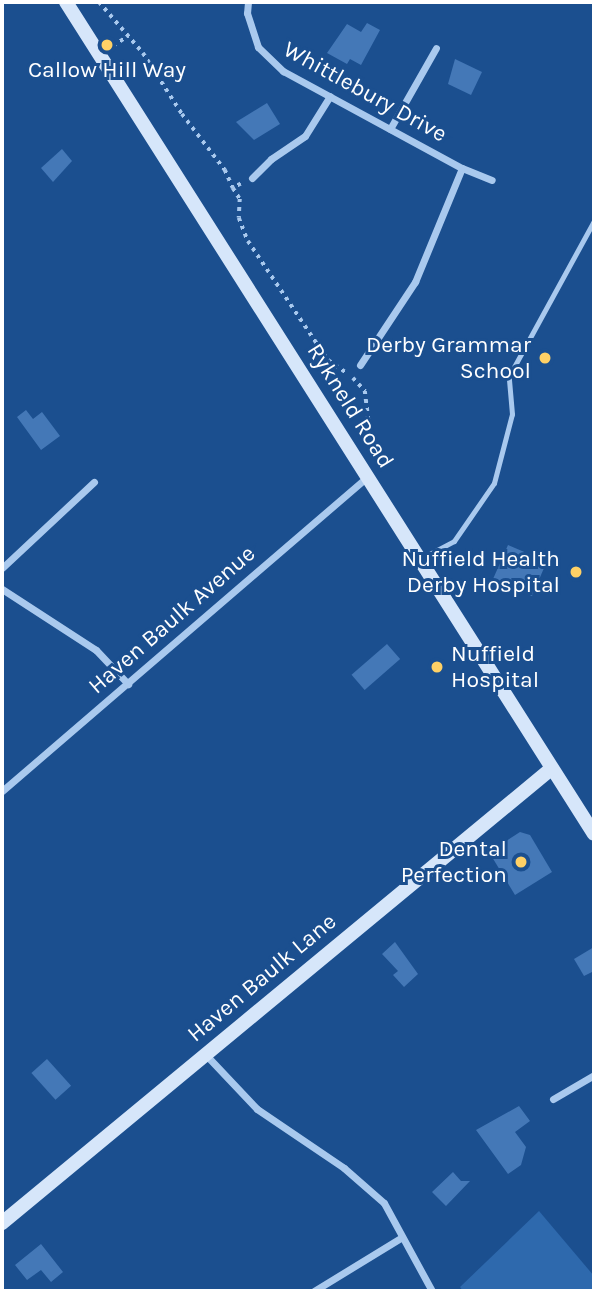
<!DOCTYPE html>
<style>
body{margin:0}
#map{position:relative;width:596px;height:1293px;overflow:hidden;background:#1b4f8f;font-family:Karla,sans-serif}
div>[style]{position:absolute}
.green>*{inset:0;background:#2e69ad}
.building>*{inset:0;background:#4478b7;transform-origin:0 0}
.path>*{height:3.5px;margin-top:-1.75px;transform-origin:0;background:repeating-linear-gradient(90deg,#a9c9ee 0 3.5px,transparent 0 8.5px)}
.lane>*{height:5px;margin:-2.5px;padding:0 2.5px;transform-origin:2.5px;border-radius:2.5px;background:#a9c9ee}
.street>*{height:7px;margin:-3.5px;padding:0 3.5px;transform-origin:3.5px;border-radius:3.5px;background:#a9c9ee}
.secondary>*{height:14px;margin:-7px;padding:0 7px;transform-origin:7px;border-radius:7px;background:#d6e6fa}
.dots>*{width:19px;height:19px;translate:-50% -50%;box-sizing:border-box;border:4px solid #1b4f8f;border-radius:50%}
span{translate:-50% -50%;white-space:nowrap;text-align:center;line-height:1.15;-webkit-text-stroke:6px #1b4f8f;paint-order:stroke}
.poi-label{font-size:23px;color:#fff}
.right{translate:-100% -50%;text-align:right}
.left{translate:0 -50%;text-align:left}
.street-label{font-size:23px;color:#fff}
.frame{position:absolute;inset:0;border:4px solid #fff;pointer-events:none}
</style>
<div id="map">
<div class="green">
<i style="clip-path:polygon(539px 1211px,594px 1276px,594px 1291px,463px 1291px,460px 1287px)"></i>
</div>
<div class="building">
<i style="clip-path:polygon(367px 23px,380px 30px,361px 65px,350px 59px,347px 64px,327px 53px,347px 24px,361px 32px)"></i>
<i style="clip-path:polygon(455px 59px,482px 72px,471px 95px,448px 84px)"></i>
<i style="clip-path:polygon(267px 103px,280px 124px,254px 140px,236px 122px)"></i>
<i style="clip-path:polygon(62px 149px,72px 161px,53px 182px,41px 168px)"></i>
<i style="clip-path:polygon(26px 410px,33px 419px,42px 412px,60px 436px,41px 450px,17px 417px)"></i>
<i style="clip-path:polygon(508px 545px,536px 557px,533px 563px,544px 568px,532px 596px,493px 579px)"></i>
<i style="left:387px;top:644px;width:20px;height:47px;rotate:49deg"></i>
<i style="clip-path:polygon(520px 832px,530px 835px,552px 872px,515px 895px,489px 852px)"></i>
<i style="clip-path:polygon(395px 942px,418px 974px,404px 987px,393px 975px,398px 971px,382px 954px)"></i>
<i style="clip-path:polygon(594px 947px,594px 971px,584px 976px,574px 959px)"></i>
<i style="left:47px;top:1059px;width:36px;height:21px;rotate:48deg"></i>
<i style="clip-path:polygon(519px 1106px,530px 1121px,515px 1132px,526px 1147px,521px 1165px,508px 1174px,476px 1130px)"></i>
<i style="clip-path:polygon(453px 1172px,461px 1181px,470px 1181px,446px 1206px,432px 1192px)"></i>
<i style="clip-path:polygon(41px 1244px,63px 1272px,51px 1282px,41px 1270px,27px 1280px,15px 1265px)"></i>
</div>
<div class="path">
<i style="left:99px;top:2px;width:67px;rotate:49.2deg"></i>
<i style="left:143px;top:53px;width:72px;rotate:57.4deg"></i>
<i style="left:182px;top:114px;width:71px;rotate:52.5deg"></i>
<i style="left:225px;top:170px;width:20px;rotate:66deg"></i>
<i style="left:113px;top:46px;width:18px;rotate:-34deg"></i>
<i style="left:241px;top:184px;width:9px;rotate:153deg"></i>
<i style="left:233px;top:188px;width:13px;rotate:58deg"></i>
<i style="left:240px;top:199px;width:19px;rotate:93deg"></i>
<i style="left:239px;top:218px;width:25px;rotate:69deg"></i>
<i style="left:248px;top:241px;width:143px;rotate:56.1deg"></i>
<i style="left:328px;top:360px;width:24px;rotate:35deg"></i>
<i style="left:353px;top:378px;width:18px;rotate:47deg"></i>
<i style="left:365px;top:391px;width:58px;rotate:83.1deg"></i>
</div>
<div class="lane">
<i style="left:422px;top:558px;width:36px;rotate:-28deg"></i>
<i style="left:454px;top:541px;width:70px;rotate:-55.4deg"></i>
<i style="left:494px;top:483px;width:71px;rotate:-75.4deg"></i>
<i style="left:512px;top:414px;width:38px;rotate:-95deg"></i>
<i style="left:509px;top:376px;width:177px;rotate:-61.3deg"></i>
</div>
<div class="street">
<i style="left:248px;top:2px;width:11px;rotate:95deg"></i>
<i style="left:247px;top:13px;width:36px;rotate:72deg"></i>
<i style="left:258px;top:47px;width:35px;rotate:44deg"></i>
<i style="left:283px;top:71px;width:204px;rotate:28.5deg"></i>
<i style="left:390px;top:129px;width:93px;rotate:-60.4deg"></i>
<i style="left:252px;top:178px;width:27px;rotate:-45deg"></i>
<i style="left:271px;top:159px;width:41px;rotate:-34.1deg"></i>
<i style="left:305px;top:136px;width:47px;rotate:-58deg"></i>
<i style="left:360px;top:365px;width:100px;rotate:-56.5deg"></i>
<i style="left:415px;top:282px;width:123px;rotate:-67.6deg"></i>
<i style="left:462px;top:168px;width:32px;rotate:22deg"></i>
<i style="left:2px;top:568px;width:126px;rotate:-43.1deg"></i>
<i style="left:2px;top:589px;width:112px;rotate:33deg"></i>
<i style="left:96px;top:650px;width:47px;rotate:46.7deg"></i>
<i style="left:2px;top:791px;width:481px;rotate:-40.7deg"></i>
<i style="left:206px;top:1055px;width:74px;rotate:46.6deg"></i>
<i style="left:257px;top:1109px;width:105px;rotate:34.1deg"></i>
<i style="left:344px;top:1168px;width:53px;rotate:41.2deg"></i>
<i style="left:384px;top:1203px;width:100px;rotate:61.4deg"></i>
<i style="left:553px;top:1099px;width:48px;rotate:-30.3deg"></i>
<i style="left:314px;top:1291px;width:103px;rotate:-31.5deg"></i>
</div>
<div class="secondary">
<i style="left:66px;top:2px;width:985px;rotate:57.6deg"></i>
<i style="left:2px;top:1223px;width:712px;rotate:-39.59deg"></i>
</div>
<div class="dots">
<i style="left:107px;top:45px;background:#ffd166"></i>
<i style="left:545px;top:358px;background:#ffd166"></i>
<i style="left:576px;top:572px;background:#ffd166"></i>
<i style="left:437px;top:667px;background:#ffd166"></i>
<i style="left:521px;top:862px;background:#ffd166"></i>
</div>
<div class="poi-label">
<span style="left:107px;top:70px">Callow Hill Way</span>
<span class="right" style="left:531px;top:358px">Derby Grammar<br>School</span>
<span class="right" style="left:560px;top:572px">Nuffield Health<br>Derby Hospital</span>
<span class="left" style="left:451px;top:667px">Nuffield<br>Hospital</span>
<span class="right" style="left:507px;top:862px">Dental<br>Perfection</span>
</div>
<div class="street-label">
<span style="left:365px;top:92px;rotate:29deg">Whittlebury Drive</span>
<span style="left:350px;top:406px;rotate:58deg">Rykneld Road</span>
<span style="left:172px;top:620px;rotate:-41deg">Haven Baulk Avenue</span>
<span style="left:262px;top:978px;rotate:-40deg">Haven Baulk Lane</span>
</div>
<div class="frame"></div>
</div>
